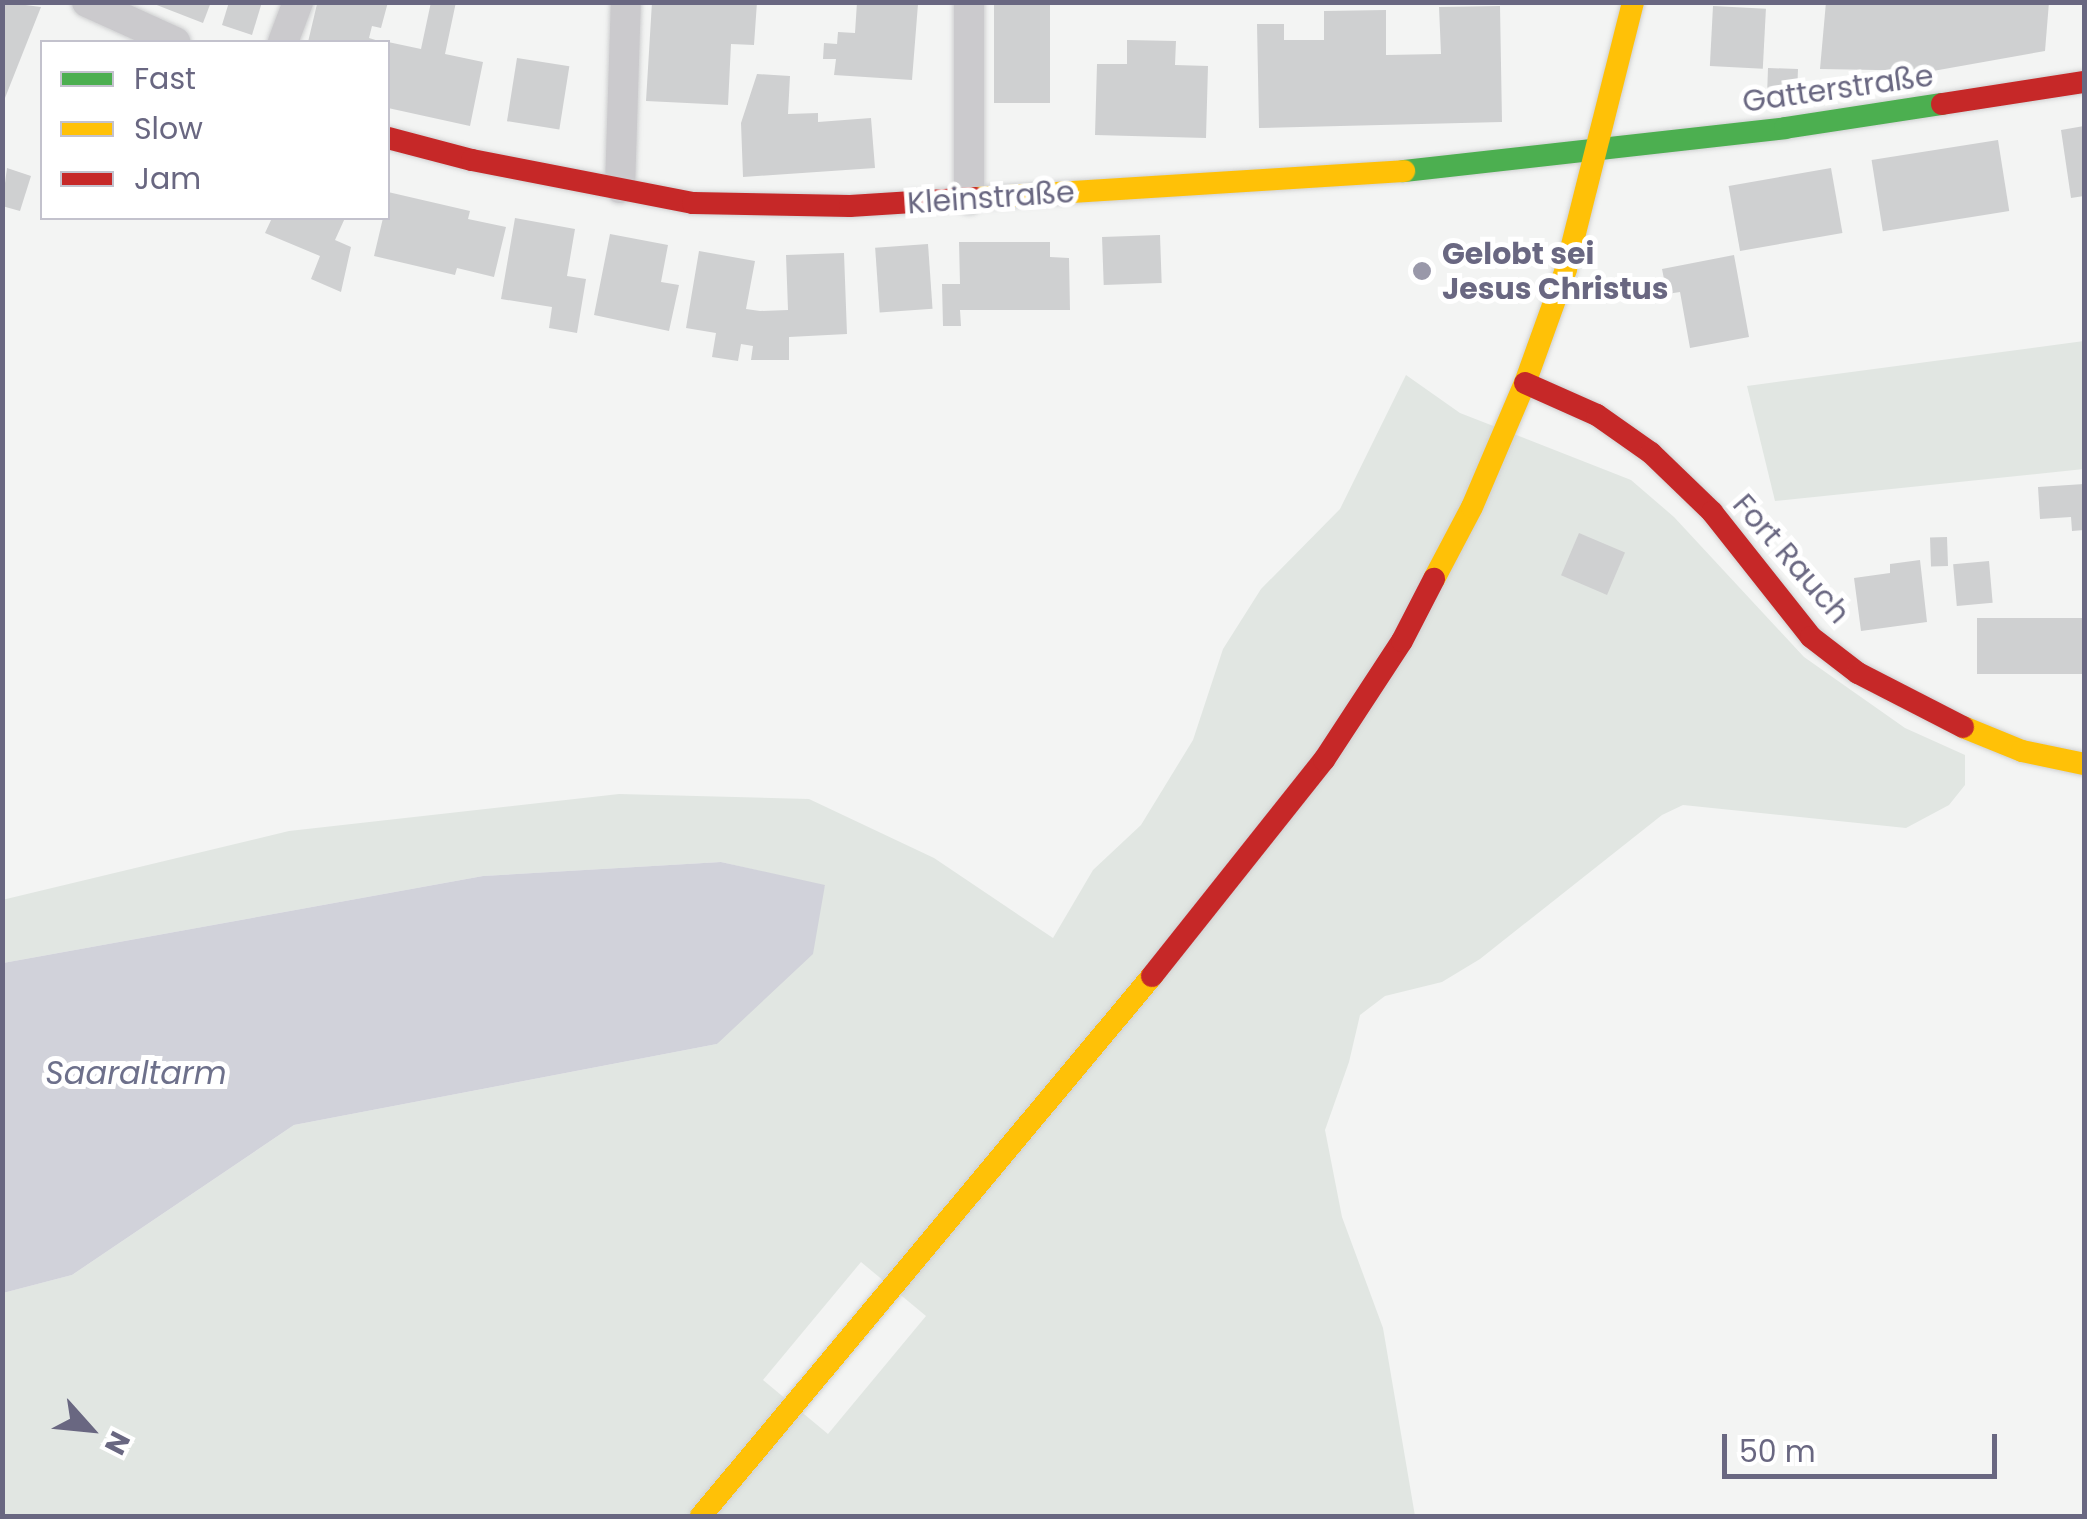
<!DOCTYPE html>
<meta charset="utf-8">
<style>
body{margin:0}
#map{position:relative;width:2087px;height:1519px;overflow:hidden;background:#f3f4f3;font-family:Poppins,sans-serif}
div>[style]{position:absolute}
.green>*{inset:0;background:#e1e6e2}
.water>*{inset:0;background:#d1d2da}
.building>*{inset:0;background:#cfd0d1;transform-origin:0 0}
.roads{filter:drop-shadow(0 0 2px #cfd0d1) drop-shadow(0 0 2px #cfd0d1)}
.street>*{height:30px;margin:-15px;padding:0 15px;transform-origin:15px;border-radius:15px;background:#cbcacd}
.fast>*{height:22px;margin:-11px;padding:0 11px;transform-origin:11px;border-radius:11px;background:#4caf50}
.slow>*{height:22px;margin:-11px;padding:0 11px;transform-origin:11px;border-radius:11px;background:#ffc107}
.jam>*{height:22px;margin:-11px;padding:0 11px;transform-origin:11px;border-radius:11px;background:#c62828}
.dots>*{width:28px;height:28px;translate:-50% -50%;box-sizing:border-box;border:5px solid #fff;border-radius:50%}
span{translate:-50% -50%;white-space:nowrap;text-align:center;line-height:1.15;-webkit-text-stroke:10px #fff;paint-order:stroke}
.street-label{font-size:30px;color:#696781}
.poi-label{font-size:30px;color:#696781;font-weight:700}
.left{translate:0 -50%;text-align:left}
.water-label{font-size:32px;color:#6d708b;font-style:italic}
.frame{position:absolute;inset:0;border:5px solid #696781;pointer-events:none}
.legend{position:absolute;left:40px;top:40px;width:350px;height:180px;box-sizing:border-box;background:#fff;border:2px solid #c3c2cd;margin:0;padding:12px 18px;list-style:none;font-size:30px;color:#696781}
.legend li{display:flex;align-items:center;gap:20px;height:50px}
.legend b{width:50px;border:2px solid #c3c2cd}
.north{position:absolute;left:40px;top:1379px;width:100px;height:100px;-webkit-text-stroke:8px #fff;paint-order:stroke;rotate:117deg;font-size:28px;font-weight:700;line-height:40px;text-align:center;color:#696781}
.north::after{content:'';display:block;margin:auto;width:35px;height:45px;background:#696781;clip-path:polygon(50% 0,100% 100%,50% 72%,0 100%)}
.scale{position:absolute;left:1722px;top:1434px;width:275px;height:45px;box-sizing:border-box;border:5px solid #696781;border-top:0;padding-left:12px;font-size:30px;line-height:35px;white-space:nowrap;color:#696781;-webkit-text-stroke:8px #fff;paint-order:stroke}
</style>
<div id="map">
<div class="green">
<i style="clip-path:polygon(2084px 341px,2084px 469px,1775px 501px,1747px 386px)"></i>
<i style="clip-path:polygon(evenodd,1406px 375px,1460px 413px,1631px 480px,1674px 517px,1804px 657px,1905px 728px,1965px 755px,1965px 785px,1949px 805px,1906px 828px,1683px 805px,1662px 815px,1480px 959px,1442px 982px,1385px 996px,1360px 1015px,1349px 1062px,1325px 1130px,1342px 1217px,1383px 1328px,1415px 1516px,3px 1516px,3px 1293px,72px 1275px,294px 1125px,717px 1044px,825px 886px,721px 862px,483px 876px,3px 963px,2px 900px,289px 831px,619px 794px,809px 799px,934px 858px,1053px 938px,1093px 870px,1141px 825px,1193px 740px,1223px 649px,1261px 589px,1340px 509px,1406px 375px,861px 1262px,926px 1316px,828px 1434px,763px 1380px,861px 1262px)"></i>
</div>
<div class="water">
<i style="clip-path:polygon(721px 862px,825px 885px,813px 954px,717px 1044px,294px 1125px,72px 1275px,3px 1293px,3px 963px,483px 876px)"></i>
</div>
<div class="building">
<i style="clip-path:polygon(2px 2px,41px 7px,3px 103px,2px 103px)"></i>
<i style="clip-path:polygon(149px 2px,211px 2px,203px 23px)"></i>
<i style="clip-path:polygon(229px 2px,262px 2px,252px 35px,222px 25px)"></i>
<i style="clip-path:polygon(325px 2px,388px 2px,381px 28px,372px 26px,369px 38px,382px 42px,308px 42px,317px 4px)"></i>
<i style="clip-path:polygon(431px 2px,456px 2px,445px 54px,483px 62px,470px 126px,388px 108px,388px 42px,421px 49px)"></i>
<i style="clip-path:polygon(652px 2px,757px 2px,754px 45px,731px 44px,728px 105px,646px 101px)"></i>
<i style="clip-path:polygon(857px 2px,918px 4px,912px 80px,834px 75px,836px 59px,823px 59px,824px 43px,837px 44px,838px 32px,855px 33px)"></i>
<i style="left:994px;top:2px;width:56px;height:101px"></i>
<i style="clip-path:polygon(1826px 2px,2049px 2px,2045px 51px,1933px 71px,1820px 69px)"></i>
<i style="clip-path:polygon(1500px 6px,1502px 122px,1259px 128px,1257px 24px,1284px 24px,1284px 40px,1324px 40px,1324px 11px,1386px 10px,1386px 55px,1441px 54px,1439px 7px)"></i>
<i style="left:1713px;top:6px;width:53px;height:60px;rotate:3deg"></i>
<i style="clip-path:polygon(1127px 40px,1176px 41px,1175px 65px,1208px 66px,1206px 138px,1095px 135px,1097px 64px,1127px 64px)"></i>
<i style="left:517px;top:58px;width:53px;height:64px;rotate:9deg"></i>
<i style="left:1768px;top:68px;width:30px;height:32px;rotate:2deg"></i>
<i style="clip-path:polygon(757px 74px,790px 76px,788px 114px,818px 113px,818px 122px,871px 118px,875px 168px,743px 177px,741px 123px)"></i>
<i style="clip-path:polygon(2084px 126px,2084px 196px,2071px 198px,2061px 130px)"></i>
<i style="left:1998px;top:140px;width:72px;height:128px;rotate:81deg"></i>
<i style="clip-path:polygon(7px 168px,31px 176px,20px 211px,2px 206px)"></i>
<i style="left:1831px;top:168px;width:66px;height:104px;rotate:80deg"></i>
<i style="clip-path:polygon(388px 192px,470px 211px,468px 219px,506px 227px,494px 277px,457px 268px,455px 275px,374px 256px,383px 218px,388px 218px)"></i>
<i style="clip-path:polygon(272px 218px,345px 218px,335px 240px,351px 247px,341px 292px,311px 279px,320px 256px,265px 233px)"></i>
<i style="clip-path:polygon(515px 218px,575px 229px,567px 276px,586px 279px,577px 333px,549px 328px,552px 307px,501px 299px)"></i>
<i style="clip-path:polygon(610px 234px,668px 245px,661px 282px,679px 285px,669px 331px,594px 315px)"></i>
<i style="left:1160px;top:235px;width:48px;height:58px;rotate:88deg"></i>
<i style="clip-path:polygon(959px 242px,1050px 242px,1050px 257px,1069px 258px,1070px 310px,960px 310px,961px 326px,943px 326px,942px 284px,960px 284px)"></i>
<i style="left:928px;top:244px;width:65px;height:53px;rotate:86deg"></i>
<i style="clip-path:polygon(699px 251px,755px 261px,746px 309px,760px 311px,788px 310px,786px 255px,844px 253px,847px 334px,789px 337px,789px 360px,751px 360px,753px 346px,741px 344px,738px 361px,712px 357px,716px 333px,686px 328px)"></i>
<i style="clip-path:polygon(1734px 255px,1749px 337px,1690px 348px,1680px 292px,1667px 294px,1662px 269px)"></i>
<i style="clip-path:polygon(2084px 484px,2084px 530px,2072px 531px,2071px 517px,2040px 519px,2038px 487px)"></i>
<i style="left:1579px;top:533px;width:50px;height:46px;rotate:23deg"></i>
<i style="left:1947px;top:537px;width:29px;height:17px;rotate:88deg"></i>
<i style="clip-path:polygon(1920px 560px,1927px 622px,1861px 631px,1854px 578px,1890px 573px,1890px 564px)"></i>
<i style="left:1989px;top:561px;width:42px;height:36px;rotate:85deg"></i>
<i style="left:2084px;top:618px;width:56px;height:107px;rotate:90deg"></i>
</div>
<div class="roads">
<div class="street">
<i style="left:87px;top:2px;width:97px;rotate:24.4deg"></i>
<i style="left:283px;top:42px;width:43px;rotate:-69.4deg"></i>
<i style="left:620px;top:188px;width:186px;rotate:-88.2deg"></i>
<i style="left:969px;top:199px;width:197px;rotate:-90deg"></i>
</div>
<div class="fast">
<i style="left:1404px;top:171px;width:383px;rotate:-6.4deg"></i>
<i style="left:1785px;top:128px;width:159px;rotate:-8.7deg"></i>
</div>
<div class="slow">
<i style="left:976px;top:198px;width:429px;rotate:-3.6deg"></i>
<i style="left:1434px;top:579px;width:81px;rotate:-62.2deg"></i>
<i style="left:1472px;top:507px;width:135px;rotate:-66.9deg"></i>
<i style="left:1525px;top:383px;width:121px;rotate:-70.2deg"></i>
<i style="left:1566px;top:269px;width:275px;rotate:-75.9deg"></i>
<i style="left:1963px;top:727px;width:64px;rotate:22.1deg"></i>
<i style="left:2022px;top:751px;width:63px;rotate:11.8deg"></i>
<i style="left:701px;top:1516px;width:704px;rotate:-50.13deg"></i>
</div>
<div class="jam">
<i style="left:1942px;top:104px;width:144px;rotate:-8.8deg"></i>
<i style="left:388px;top:138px;width:87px;rotate:14.7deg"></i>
<i style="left:472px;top:160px;width:225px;rotate:11deg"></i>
<i style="left:693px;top:203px;width:157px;rotate:1.1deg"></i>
<i style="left:850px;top:206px;width:126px;rotate:-3.6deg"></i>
<i style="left:1525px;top:383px;width:79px;rotate:24deg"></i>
<i style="left:1597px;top:415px;width:66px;rotate:35.1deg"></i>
<i style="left:1651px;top:453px;width:85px;rotate:44deg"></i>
<i style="left:1712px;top:512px;width:159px;rotate:51.6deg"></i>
<i style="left:1811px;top:637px;width:59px;rotate:37.5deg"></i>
<i style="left:1858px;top:673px;width:118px;rotate:27.2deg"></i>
<i style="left:1152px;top:976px;width:276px;rotate:-51.5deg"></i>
<i style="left:1324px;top:760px;width:142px;rotate:-56.8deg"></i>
<i style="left:1402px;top:641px;width:70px;rotate:-62.7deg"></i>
</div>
</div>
<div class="dots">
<i style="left:1422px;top:271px;background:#9998a9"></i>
</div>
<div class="street-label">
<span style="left:1838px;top:89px;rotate:-8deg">Gatterstraße</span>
<span style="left:991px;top:198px;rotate:-4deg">Kleinstraße</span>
<span style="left:1791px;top:559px;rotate:49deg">Fort Rauch</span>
</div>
<div class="poi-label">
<span class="left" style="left:1442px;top:271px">Gelobt sei<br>Jesus Christus</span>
</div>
<div class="water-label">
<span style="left:136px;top:1073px">Saaraltarm</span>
</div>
<div class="frame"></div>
<ul class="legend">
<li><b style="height:12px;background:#4caf50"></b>Fast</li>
<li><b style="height:12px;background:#ffc107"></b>Slow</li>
<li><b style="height:12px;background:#c62828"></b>Jam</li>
</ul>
<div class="north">N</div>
<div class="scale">50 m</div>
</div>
